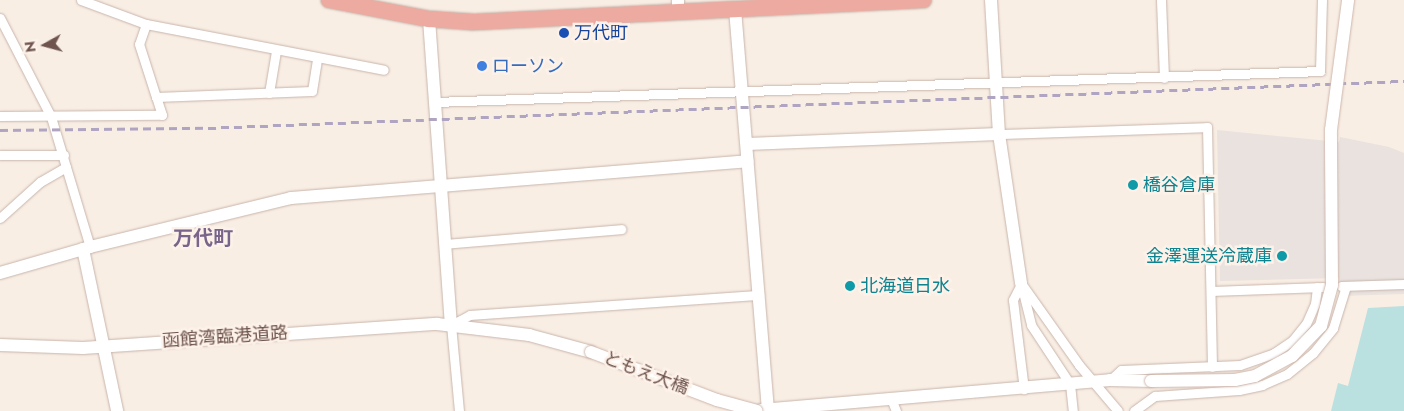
<!DOCTYPE html>
<meta charset="utf-8">
<style>
body{margin:0}
#map{position:relative;width:1404px;height:411px;overflow:hidden;background:#f9eee4;font-family:Jost,"Noto Sans JP",sans-serif}
div>[style]{position:absolute}
.industrial>*{inset:0;background:#e9e2de}
.water>*{inset:0;background:#bbe0e0}
.roads{filter:drop-shadow(0 0 1px #c8b5ac) drop-shadow(0 0 1px #c8b5ac)}
.street>*{height:9px;margin:-4.5px;padding:0 4.5px;transform-origin:4.5px;border-radius:4.5px;background:#fff}
.secondary>*{height:12px;margin:-6px;padding:0 6px;transform-origin:6px;border-radius:6px;background:#fff}
.highway>*{height:16px;margin:-8px;padding:0 8px;transform-origin:8px;border-radius:8px;background:#edaaa1}
.rail>*{height:3px;margin-top:-1.5px;transform-origin:0;background:repeating-linear-gradient(90deg,#afa4c1 0 8px,transparent 0 13px)}
.bridges{filter:drop-shadow(0 0 1px #ceb6ac) drop-shadow(0 0 1px #ceb6ac)}
.secondary-bridge>*{height:12px;margin:-6px;padding:0 6px;transform-origin:6px;border-radius:6px;background:#fff}
.dots>*{width:14px;height:14px;translate:-50% -50%;box-sizing:border-box;border:2px solid #fdf2e9;border-radius:50%}
span{translate:-50% -50%;white-space:nowrap;text-align:center;line-height:1.15;-webkit-text-stroke:5px #fdf2e9;paint-order:stroke}
.transit-label{font-size:18px;color:#164399}
.left{translate:0 -50%;text-align:left}
.shop-label{font-size:18px;color:#366cbe}
.culture-label{font-size:18px;color:#0d838f}
.right{translate:-100% -50%;text-align:right}
.street-label{font-size:18px;color:#6e544d}
.quarter-label{font-size:20px;color:#79658b;font-weight:700}
.north{position:absolute;left:20px;top:20px;width:50px;height:50px;-webkit-text-stroke:4px #fdf2e9;paint-order:stroke;rotate:263deg;font-size:14px;font-weight:700;line-height:20px;text-align:center;color:#6e544d}
.north::after{content:'';display:block;margin:auto;width:18px;height:22px;background:#6e544d;clip-path:polygon(50% 0,100% 100%,50% 72%,0 100%)}
</style>
<div id="map">
<div class="industrial">
<i style="clip-path:polygon(1217px 130px,1339px 142px,1340px 137px,1389px 147px,1404px 153px,1404px 294px,1340px 296px,1339px 278px,1220px 281px)"></i>
</div>
<div class="water">
<i style="clip-path:polygon(1404px 306px,1404px 411px,1331px 411px,1338px 383px,1348px 386px,1368px 308px)"></i>
</div>
<div class="roads">
<div class="street">
<i style="left:81px;top:0;width:69px;rotate:20.3deg"></i>
<i style="left:146px;top:24px;width:242px;rotate:10.9deg"></i>
<i style="left:1161px;top:0;width:78px;rotate:87.8deg"></i>
<i style="left:0;top:18px;width:111px;rotate:62.7deg"></i>
<i style="left:51px;top:117px;width:136px;rotate:73.3deg"></i>
<i style="left:146px;top:24px;width:21px;rotate:109deg"></i>
<i style="left:139px;top:44px;width:56px;rotate:72.2deg"></i>
<i style="left:269px;top:93px;width:43px;rotate:-80.5deg"></i>
<i style="left:434px;top:102px;width:887px;rotate:-2deg"></i>
<i style="left:1320px;top:71px;width:71px;rotate:-88.4deg"></i>
<i style="left:0;top:116px;width:162px;rotate:-0.4deg"></i>
<i style="left:162px;top:115px;width:19px;rotate:-108deg"></i>
<i style="left:156px;top:97px;width:156px;rotate:-2.2deg"></i>
<i style="left:312px;top:91px;width:33px;rotate:-81deg"></i>
<i style="left:999px;top:134px;width:208px;rotate:-1.9deg"></i>
<i style="left:1207px;top:127px;width:240px;rotate:88.8deg"></i>
<i style="left:0;top:155px;width:64px"></i>
<i style="left:0;top:218px;width:54px;rotate:-42deg"></i>
<i style="left:40px;top:182px;width:30px;rotate:-30deg"></i>
<i style="left:444px;top:244px;width:178px;rotate:-4.8deg"></i>
<i style="left:1021px;top:283px;width:100px;rotate:54.7deg"></i>
<i style="left:1079px;top:365px;width:60px;rotate:49.7deg"></i>
<i style="left:1021px;top:284px;width:18px;rotate:117deg"></i>
<i style="left:1013px;top:300px;width:90px;rotate:83deg"></i>
<i style="left:1341px;top:286px;width:63px;rotate:-1.8deg"></i>
<i style="left:1022px;top:288px;width:38px;rotate:76deg"></i>
<i style="left:1031px;top:325px;width:71px;rotate:56.5deg"></i>
<i style="left:1070px;top:384px;width:27px;rotate:84deg"></i>
<i style="left:1211px;top:291px;width:112px;rotate:-2deg"></i>
<i style="left:1110px;top:380px;width:15px;rotate:-42deg"></i>
<i style="left:1121px;top:370px;width:119px;rotate:-2.4deg"></i>
<i style="left:1240px;top:365px;width:36px;rotate:-19deg"></i>
<i style="left:1274px;top:353px;width:22px;rotate:-34deg"></i>
<i style="left:1292px;top:341px;width:22px;rotate:-51deg"></i>
<i style="left:1306px;top:324px;width:22px;rotate:-66deg"></i>
<i style="left:1315px;top:304px;width:17px;rotate:-83deg"></i>
<i style="left:892px;top:401px;width:11px;rotate:68deg"></i>
<i style="left:459px;top:411px;width:86px;rotate:-95.3deg"></i>
<i style="left:451px;top:325px;width:21px;rotate:-28deg"></i>
<i style="left:470px;top:315px;width:290px;rotate:-4deg"></i>
<i style="left:1134px;top:411px;width:26px;rotate:-36deg"></i>
<i style="left:1155px;top:396px;width:84px;rotate:-4.1deg"></i>
<i style="left:1239px;top:390px;width:24px;rotate:-12deg"></i>
<i style="left:1262px;top:385px;width:27px;rotate:-24deg"></i>
<i style="left:1287px;top:374px;width:33px;rotate:-39deg"></i>
<i style="left:1313px;top:353px;width:32px;rotate:-51deg"></i>
<i style="left:1333px;top:328px;width:44px;rotate:-72.8deg"></i>
</div>
<div class="secondary">
<i style="left:678px;top:0;width:11px;rotate:90deg"></i>
<i style="left:991px;top:0;width:134px;rotate:86.6deg"></i>
<i style="left:999px;top:134px;width:151px;rotate:81.6deg"></i>
<i style="left:735px;top:9px;width:402px;rotate:85.3deg"></i>
<i style="left:429px;top:19px;width:307px;rotate:85.9deg"></i>
<i style="left:747px;top:144px;width:252px;rotate:-2.3deg"></i>
<i style="left:83px;top:249px;width:166px;rotate:78.1deg"></i>
<i style="left:0;top:273px;width:94px;rotate:-16.1deg"></i>
<i style="left:90px;top:247px;width:207px;rotate:-13.7deg"></i>
<i style="left:291px;top:198px;width:458px;rotate:-4.6deg"></i>
<i style="left:0;top:345px;width:83px;rotate:2.1deg"></i>
<i style="left:83px;top:348px;width:355px;rotate:-3.9deg"></i>
<i style="left:437px;top:324px;width:93px;rotate:6.8deg"></i>
<i style="left:529px;top:335px;width:64px;rotate:15.3deg"></i>
<i style="left:761px;top:410px;width:350px;rotate:-4.9deg"></i>
<i style="left:1110px;top:380px;width:41px;rotate:1.4deg"></i>
</div>
<div class="highway">
<i style="left:329px;top:0;width:102px;rotate:10.8deg"></i>
<i style="left:429px;top:19px;width:44px;rotate:3.9deg"></i>
<i style="left:473px;top:22px;width:451px;rotate:-2.8deg"></i>
</div>
</div>
<div class="rail">
<i style="left:0;top:130px;width:208px;rotate:-0.6deg"></i>
<i style="left:208px;top:128px;width:1197px;rotate:-2.25deg"></i>
</div>
<div class="bridges">
<div class="secondary-bridge">
<i style="left:591px;top:352px;width:135px;rotate:20.9deg"></i>
<i style="left:717px;top:400px;width:41px;rotate:15.4deg"></i>
<i style="left:1151px;top:381px;width:84px;rotate:-0.7deg"></i>
<i style="left:1235px;top:380px;width:20px;rotate:-11deg"></i>
<i style="left:1255px;top:376px;width:42px;rotate:-28.4deg"></i>
<i style="left:1292px;top:356px;width:42px;rotate:-46deg"></i>
<i style="left:1321px;top:326px;width:42px;rotate:-75deg"></i>
<i style="left:1332px;top:285px;width:155px;rotate:-90.4deg"></i>
<i style="left:1331px;top:130px;width:131px;rotate:-82.5deg"></i>
</div>
</div>
<div class="dots">
<i style="left:564px;top:33px;background:#1a4fb4"></i>
<i style="left:482px;top:66px;background:#3f7fe0"></i>
<i style="left:1133px;top:185px;background:#0f9aa8"></i>
<i style="left:1282px;top:256px;background:#0f9aa8"></i>
<i style="left:850px;top:286px;background:#0f9aa8"></i>
</div>
<div class="transit-label">
<span class="left" style="left:574px;top:33px">万代町</span>
</div>
<div class="shop-label">
<span class="left" style="left:492px;top:66px">ローソン</span>
</div>
<div class="culture-label">
<span class="left" style="left:1143px;top:185px">橋谷倉庫</span>
<span class="right" style="left:1272px;top:256px">金澤運送冷蔵庫</span>
<span class="left" style="left:860px;top:286px">北海道日水</span>
</div>
<div class="street-label">
<span style="left:225px;top:337px;rotate:-4deg">函館湾臨港道路</span>
<span style="left:646px;top:373px;rotate:21deg">ともえ大橋</span>
</div>
<div class="quarter-label">
<span style="left:203px;top:238px">万代町</span>
</div>
<div class="north">N</div>
</div>
